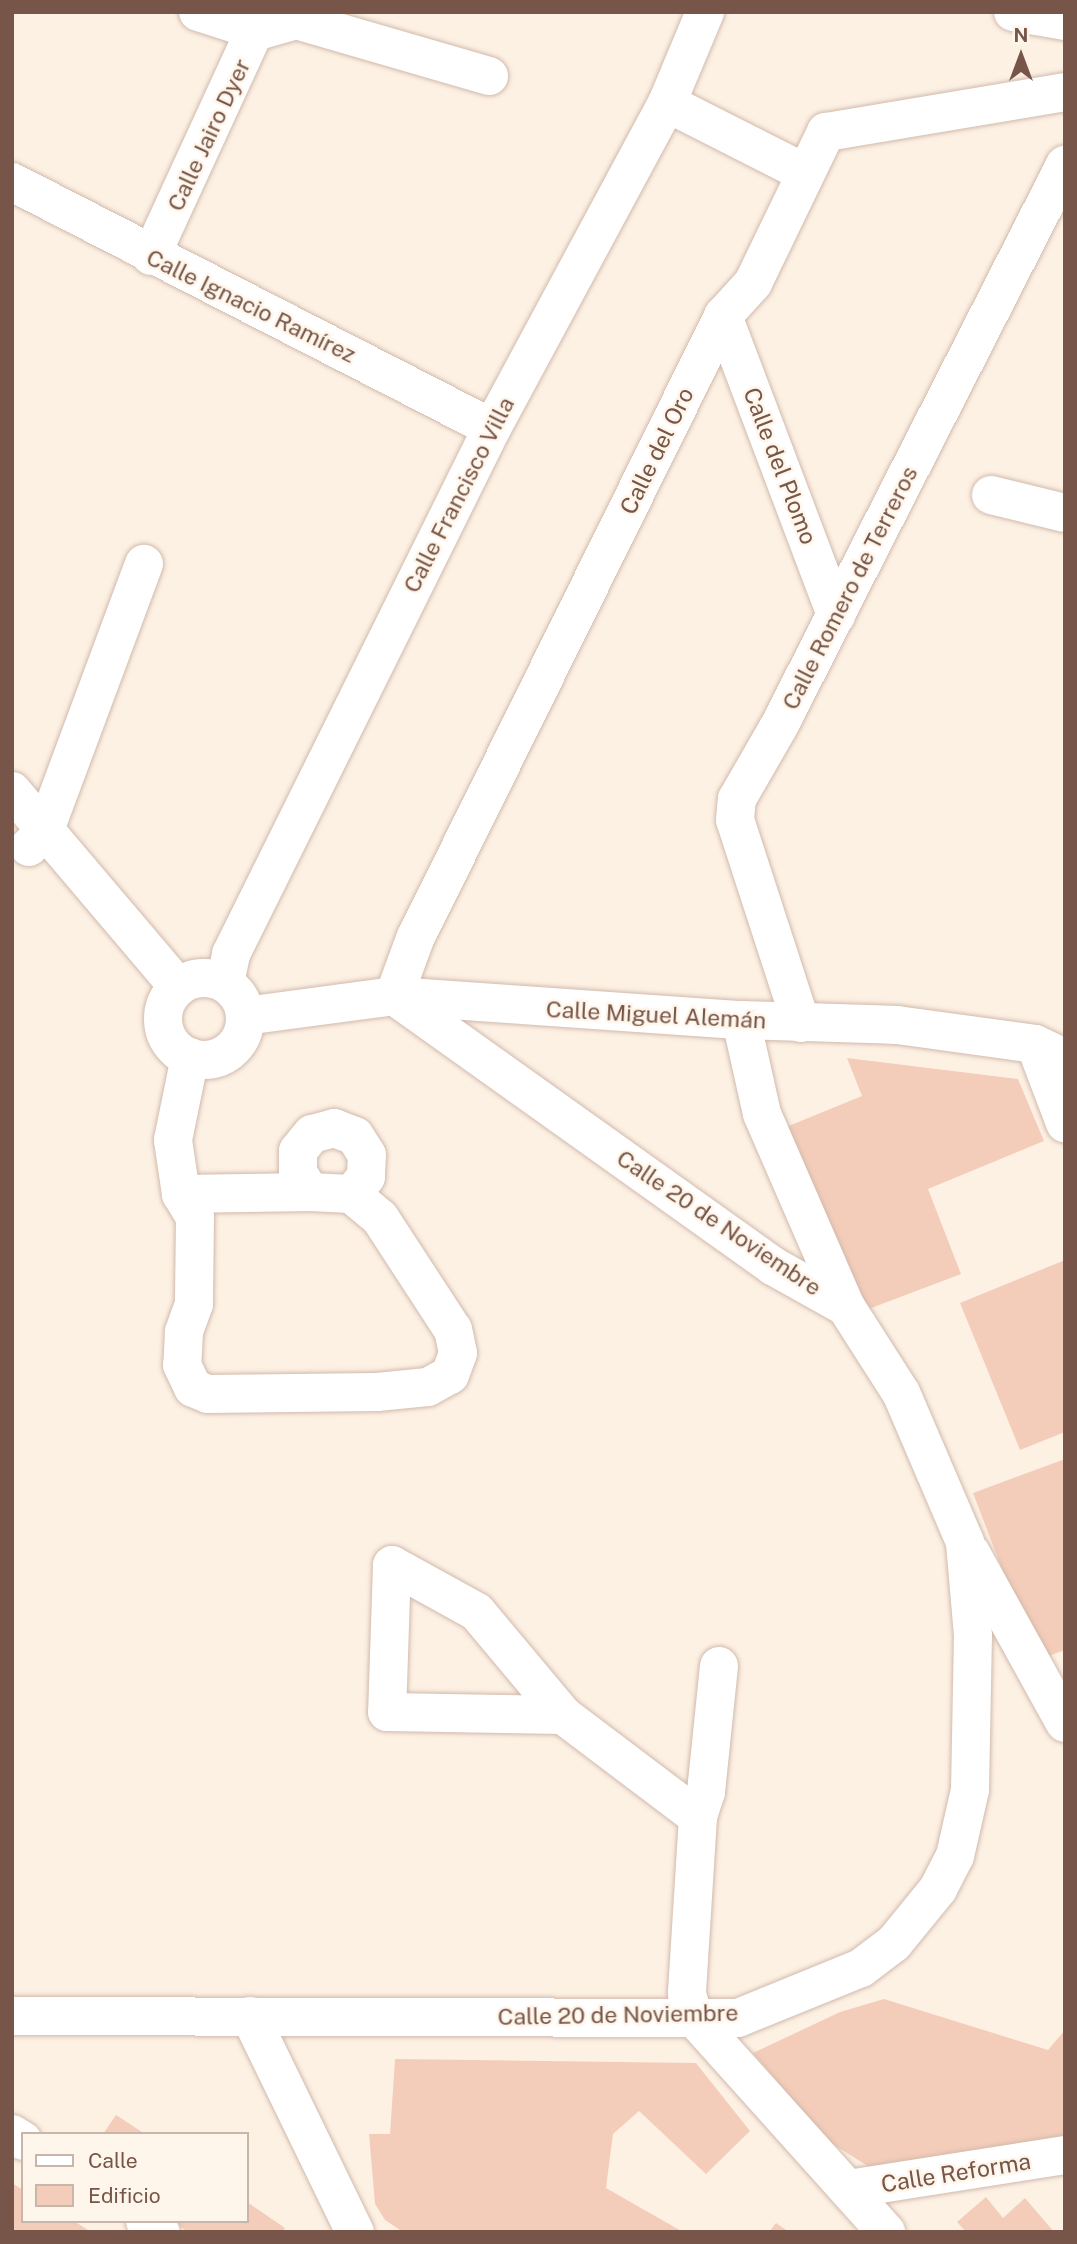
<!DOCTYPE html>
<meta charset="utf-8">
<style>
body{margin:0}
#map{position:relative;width:1077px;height:2244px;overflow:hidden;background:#fdf1e4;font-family:"Public Sans",sans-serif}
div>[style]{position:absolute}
.building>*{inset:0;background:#f4cdba}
.roads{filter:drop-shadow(0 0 2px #d1baac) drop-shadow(0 0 2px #d1baac)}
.minor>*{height:38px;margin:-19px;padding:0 19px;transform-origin:19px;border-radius:19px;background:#fff}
.minor>.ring{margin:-19px;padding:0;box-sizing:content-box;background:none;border:38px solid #fff;border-radius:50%}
span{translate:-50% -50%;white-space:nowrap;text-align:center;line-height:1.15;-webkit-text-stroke:5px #fff6eb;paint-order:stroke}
.street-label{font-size:23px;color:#775548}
.frame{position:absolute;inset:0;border:14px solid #775548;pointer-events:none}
.legend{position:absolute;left:21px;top:2132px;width:228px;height:91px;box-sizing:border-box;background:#fff6eb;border:2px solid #c9b6aa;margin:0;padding:9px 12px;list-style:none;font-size:21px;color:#775548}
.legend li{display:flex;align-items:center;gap:14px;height:35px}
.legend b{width:35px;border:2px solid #c9b6aa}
.north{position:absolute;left:986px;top:21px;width:70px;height:70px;-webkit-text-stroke:5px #fff6eb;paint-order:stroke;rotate:0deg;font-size:19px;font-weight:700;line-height:28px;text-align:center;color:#775548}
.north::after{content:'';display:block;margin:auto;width:24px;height:32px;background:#775548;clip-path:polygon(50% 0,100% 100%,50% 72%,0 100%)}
</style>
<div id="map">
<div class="building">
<i style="clip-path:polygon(847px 1058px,1018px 1079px,1044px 1141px,928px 1189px,961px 1274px,866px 1310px,786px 1127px,862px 1096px)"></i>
<i style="clip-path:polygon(1065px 1260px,1065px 1432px,1020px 1450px,960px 1303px)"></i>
<i style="clip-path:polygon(1065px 1459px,1065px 1650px,1037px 1660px,973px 1493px)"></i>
<i style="clip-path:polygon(884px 1999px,1048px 2050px,1065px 2030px,1065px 2140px,874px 2170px,828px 2141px,753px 2053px,840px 2012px)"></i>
<i style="clip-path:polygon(395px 2059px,696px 2063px,750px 2131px,706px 2174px,639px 2111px,613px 2134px,606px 2188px,683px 2232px,403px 2232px,385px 2220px,375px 2204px,369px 2134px,390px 2134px)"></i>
<i style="clip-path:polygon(116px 2115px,145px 2134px,103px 2134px)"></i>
<i style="clip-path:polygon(12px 2183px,23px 2190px,23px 2221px,74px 2221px,91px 2232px,12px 2232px)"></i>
<i style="clip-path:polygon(986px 2197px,1003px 2218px,1025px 2198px,1054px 2232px,966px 2232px,957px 2222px)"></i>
<i style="clip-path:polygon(247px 2202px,285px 2228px,282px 2232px,188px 2232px,172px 2221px,247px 2221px)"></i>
<i style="clip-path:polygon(776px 2223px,789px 2232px,769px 2232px)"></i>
</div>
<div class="roads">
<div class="minor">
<i style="left:198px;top:12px;width:63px;rotate:17.6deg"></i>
<i style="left:258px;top:31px;width:40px;rotate:-16deg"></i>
<i style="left:296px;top:20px;width:201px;rotate:16.2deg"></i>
<i style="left:1013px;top:12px;width:53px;rotate:9.8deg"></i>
<i style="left:667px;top:103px;width:153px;rotate:26.9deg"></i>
<i style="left:12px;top:182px;width:539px;rotate:27.14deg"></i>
<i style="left:151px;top:256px;width:268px;rotate:-65.3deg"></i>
<i style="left:723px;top:316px;width:320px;rotate:69.3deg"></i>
<i style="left:991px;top:495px;width:76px;rotate:13.7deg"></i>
<i style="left:12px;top:791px;width:257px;rotate:49.7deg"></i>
<i style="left:29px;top:847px;width:23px;rotate:-47deg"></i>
<i style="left:45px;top:830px;width:284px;rotate:-69.6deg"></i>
<i class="ring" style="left:163px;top:978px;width:44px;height:44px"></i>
<i style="left:225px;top:983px;width:30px;rotate:-78deg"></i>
<i style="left:231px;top:954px;width:587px;rotate:-63.61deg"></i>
<i style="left:492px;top:428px;width:369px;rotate:-61.7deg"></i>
<i style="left:667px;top:103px;width:99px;rotate:-67.3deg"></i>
<i style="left:245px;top:1016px;width:150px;rotate:-7.6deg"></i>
<i style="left:394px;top:996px;width:348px;rotate:4deg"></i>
<i style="left:741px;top:1020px;width:156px;rotate:1.8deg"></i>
<i style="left:897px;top:1025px;width:139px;rotate:7.8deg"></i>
<i style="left:1035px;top:1044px;width:33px;rotate:25deg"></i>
<i style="left:741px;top:1020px;width:96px;rotate:77.4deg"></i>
<i style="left:762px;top:1114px;width:210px;rotate:66.5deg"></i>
<i style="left:801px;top:1023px;width:213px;rotate:-108deg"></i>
<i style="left:735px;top:820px;width:21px;rotate:-85deg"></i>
<i style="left:737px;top:799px;width:84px;rotate:-60.1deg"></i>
<i style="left:779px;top:726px;width:630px;rotate:-62.99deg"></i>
<i style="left:1035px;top:1044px;width:85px;rotate:69.2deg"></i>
<i style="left:190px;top:1057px;width:85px;rotate:101.6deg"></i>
<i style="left:173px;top:1140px;width:55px;rotate:81.6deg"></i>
<i style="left:181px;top:1194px;width:27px;rotate:59deg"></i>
<i style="left:195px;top:1217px;width:87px;rotate:90.7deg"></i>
<i style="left:194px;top:1304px;width:30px;rotate:110deg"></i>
<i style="left:184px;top:1332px;width:33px;rotate:93deg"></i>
<i style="left:182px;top:1365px;width:25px;rotate:64deg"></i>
<i style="left:193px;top:1388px;width:16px;rotate:22deg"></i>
<i style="left:208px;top:1394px;width:169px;rotate:-0.7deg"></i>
<i style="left:377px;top:1392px;width:51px;rotate:-5.6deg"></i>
<i style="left:428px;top:1387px;width:25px;rotate:-29deg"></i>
<i style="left:450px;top:1375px;width:23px;rotate:-70deg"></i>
<i style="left:458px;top:1353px;width:24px;rotate:-102deg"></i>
<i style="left:453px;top:1330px;width:134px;rotate:-123.1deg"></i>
<i style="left:380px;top:1218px;width:38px;rotate:-140deg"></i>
<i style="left:351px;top:1194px;width:41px;rotate:-177.2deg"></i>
<i style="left:310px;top:1192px;width:22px;rotate:-122deg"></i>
<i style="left:298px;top:1173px;width:22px;rotate:-90deg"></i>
<i style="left:298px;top:1151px;width:22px;rotate:-51deg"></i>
<i style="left:312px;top:1134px;width:23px;rotate:-15deg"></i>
<i style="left:334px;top:1128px;width:22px;rotate:21deg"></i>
<i style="left:355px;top:1136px;width:22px;rotate:58deg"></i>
<i style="left:367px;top:1155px;width:22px;rotate:93deg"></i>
<i style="left:366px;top:1177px;width:23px;rotate:131deg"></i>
<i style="left:181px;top:1194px;width:129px;rotate:-0.9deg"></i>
<i style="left:971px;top:1553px;width:194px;rotate:61.1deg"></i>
<i style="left:719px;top:1666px;width:127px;rotate:95.9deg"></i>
<i style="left:706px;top:1792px;width:26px;rotate:108deg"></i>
<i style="left:698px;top:1817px;width:177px;rotate:93.6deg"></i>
<i style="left:687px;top:1994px;width:25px;rotate:74deg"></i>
<i style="left:694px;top:2018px;width:288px;rotate:48.1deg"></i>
<i style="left:563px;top:1715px;width:134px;rotate:-129.9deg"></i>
<i style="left:477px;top:1612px;width:97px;rotate:-151.1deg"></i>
<i style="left:392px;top:1565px;width:147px;rotate:91.9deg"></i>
<i style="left:387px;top:1712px;width:176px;rotate:1deg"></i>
<i style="left:563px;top:1715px;width:169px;rotate:37.1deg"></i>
<i style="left:12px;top:2016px;width:726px;rotate:0.16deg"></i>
<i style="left:738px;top:2018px;width:133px;rotate:-22.1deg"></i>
<i style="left:861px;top:1968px;width:41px;rotate:-37.1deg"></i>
<i style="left:894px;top:1943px;width:70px;rotate:-50.8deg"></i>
<i style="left:938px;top:1889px;width:37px;rotate:-63deg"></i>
<i style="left:955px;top:1856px;width:68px;rotate:-77.2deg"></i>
<i style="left:970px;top:1790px;width:154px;rotate:-88.9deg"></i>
<i style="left:973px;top:1636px;width:94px;rotate:-94.9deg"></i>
<i style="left:965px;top:1542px;width:162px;rotate:-113.2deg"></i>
<i style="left:901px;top:1393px;width:102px;rotate:-122.6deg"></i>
<i style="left:846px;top:1307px;width:84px;rotate:-150.7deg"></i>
<i style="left:773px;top:1266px;width:465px;rotate:-144.5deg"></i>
<i style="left:394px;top:996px;width:61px;rotate:-69.8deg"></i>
<i style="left:415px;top:939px;width:695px;rotate:-63.69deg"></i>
<i style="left:723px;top:316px;width:45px;rotate:-47.7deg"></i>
<i style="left:753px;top:283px;width:168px;rotate:-64.2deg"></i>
<i style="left:826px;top:132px;width:242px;rotate:-9.5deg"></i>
<i style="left:250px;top:2016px;width:240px;rotate:64.1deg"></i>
<i style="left:12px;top:2134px;width:13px;rotate:32deg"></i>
<i style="left:848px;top:2189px;width:220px;rotate:-8.9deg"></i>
<i style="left:145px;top:2221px;width:19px;rotate:35deg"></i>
</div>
</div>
<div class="street-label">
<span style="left:209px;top:135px;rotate:-65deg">Calle Jairo Dyer</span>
<span style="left:251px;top:306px;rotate:26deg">Calle Ignacio Ramírez</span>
<span style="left:657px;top:451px;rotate:-64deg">Calle del Oro</span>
<span style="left:780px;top:466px;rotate:69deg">Calle del Plomo</span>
<span style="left:459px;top:495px;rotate:-63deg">Calle Francisco Villa</span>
<span style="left:850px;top:588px;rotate:-63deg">Calle Romero de Terreros</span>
<span style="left:656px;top:1015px;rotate:3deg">Calle Miguel Alemán</span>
<span style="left:719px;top:1223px;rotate:34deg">Calle 20 de Noviembre</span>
<span style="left:618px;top:2015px;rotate:-1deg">Calle 20 de Noviembre</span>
<span style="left:956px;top:2173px;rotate:-9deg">Calle Reforma</span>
</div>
<div class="frame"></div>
<ul class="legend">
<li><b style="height:9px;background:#fff"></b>Calle</li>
<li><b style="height:19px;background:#f4cdba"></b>Edificio</li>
</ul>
<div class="north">N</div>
</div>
